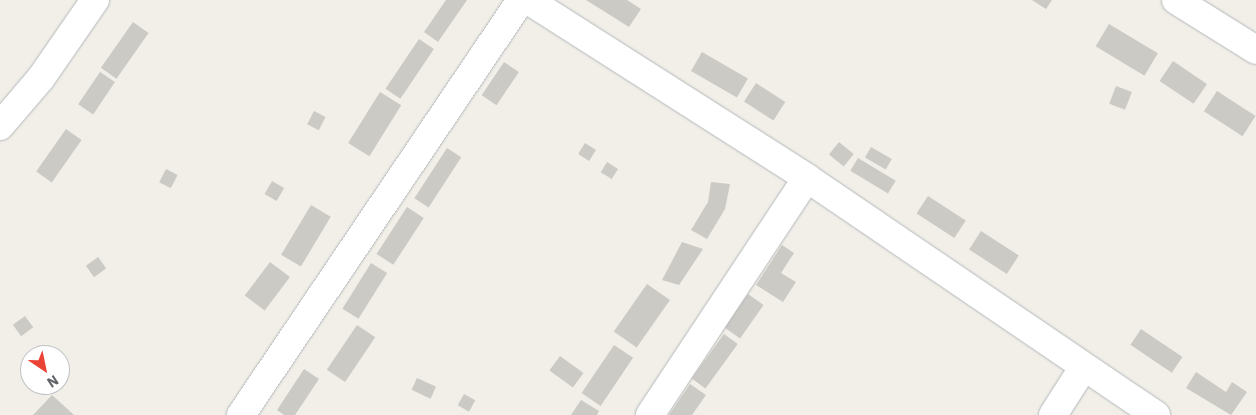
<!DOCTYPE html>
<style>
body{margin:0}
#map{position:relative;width:1256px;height:415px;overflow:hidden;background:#f1efe8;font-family:"IBM Plex Sans",sans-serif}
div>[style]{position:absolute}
.building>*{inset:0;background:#cccac5;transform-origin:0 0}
.roads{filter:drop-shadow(0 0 1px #b5b8bc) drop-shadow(0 0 1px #b5b8bc)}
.street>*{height:28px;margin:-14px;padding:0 14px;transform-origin:14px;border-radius:14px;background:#fff}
.secondary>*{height:28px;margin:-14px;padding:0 14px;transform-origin:14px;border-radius:14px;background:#fff}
span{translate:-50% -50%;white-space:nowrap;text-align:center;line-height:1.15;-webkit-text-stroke:4px #fff;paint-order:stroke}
.north{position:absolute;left:20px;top:345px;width:50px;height:50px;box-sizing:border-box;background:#fff;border:1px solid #bfc1c3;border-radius:50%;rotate:146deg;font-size:14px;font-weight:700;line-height:20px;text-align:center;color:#5f6368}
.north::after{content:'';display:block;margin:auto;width:18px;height:22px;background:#ea4335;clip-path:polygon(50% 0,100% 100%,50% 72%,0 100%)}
</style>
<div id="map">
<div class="building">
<i style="clip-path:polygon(446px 0,467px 0,438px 42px,424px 32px)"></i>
<i style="clip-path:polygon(586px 0,627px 0,641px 9px,629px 27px)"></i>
<i style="clip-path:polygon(1032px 0,1052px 0,1046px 9px)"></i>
<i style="left:133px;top:22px;width:19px;height:56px;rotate:35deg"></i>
<i style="left:1109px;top:24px;width:57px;height:26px;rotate:31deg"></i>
<i style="left:419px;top:39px;width:18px;height:60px;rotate:34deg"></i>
<i style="left:702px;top:52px;width:53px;height:22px;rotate:30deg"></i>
<i style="left:1173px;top:61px;width:41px;height:24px;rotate:34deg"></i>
<i style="left:504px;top:62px;width:18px;height:40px;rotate:34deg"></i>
<i style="left:100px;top:72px;width:18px;height:39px;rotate:34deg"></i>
<i style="left:756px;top:83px;width:35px;height:22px;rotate:33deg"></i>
<i style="left:1116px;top:86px;width:17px;height:19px;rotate:21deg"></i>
<i style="left:1217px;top:91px;width:46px;height:24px;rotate:33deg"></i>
<i style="left:380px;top:92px;width:25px;height:60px;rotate:32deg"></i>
<i style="left:314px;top:111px;width:13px;height:15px;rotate:27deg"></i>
<i style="left:66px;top:129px;width:19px;height:52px;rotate:35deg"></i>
<i style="left:839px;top:142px;width:19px;height:16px;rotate:39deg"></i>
<i style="left:585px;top:143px;width:13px;height:13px;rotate:32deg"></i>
<i style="left:871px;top:147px;width:24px;height:12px;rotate:30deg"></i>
<i style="left:447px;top:148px;width:17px;height:60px;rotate:33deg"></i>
<i style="left:858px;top:158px;width:44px;height:15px;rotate:31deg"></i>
<i style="left:607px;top:162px;width:13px;height:12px;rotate:32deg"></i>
<i style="left:166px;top:169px;width:13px;height:15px;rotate:27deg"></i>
<i style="left:272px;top:181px;width:14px;height:15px;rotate:30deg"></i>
<i style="clip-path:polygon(711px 182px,730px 184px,725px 209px,707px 239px,691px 230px,708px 202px)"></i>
<i style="left:928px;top:196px;width:45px;height:21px;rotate:33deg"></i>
<i style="left:311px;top:205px;width:23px;height:58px;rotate:31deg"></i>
<i style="left:407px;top:207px;width:20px;height:56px;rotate:33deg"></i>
<i style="left:981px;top:231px;width:45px;height:22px;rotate:33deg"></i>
<i style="clip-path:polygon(682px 242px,703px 249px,679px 285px,662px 280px)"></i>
<i style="clip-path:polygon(782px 245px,794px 253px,781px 273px,796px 282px,783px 302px,756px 285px)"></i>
<i style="left:98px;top:257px;width:14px;height:15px;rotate:54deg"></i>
<i style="left:270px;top:262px;width:25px;height:42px;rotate:37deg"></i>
<i style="left:371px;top:263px;width:19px;height:54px;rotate:32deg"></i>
<i style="left:647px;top:284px;width:28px;height:58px;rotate:35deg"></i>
<i style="left:748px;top:294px;width:19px;height:41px;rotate:35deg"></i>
<i style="left:25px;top:316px;width:14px;height:15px;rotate:54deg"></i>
<i style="left:357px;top:325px;width:22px;height:54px;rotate:34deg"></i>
<i style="left:1141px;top:329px;width:50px;height:19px;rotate:34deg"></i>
<i style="left:724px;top:334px;width:17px;height:55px;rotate:36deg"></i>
<i style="left:614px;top:345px;width:23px;height:58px;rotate:34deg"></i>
<i style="left:560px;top:356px;width:29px;height:18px;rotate:36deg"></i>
<i style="clip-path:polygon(304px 369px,319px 379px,295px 415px,284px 415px,277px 410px)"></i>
<i style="clip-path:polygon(1196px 372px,1226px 392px,1232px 382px,1247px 392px,1231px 415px,1186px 388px)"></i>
<i style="left:417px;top:378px;width:21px;height:13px;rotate:25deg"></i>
<i style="clip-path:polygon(690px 384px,706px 395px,692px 415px,669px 415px)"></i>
<i style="left:464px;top:394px;width:13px;height:13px;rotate:29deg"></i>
<i style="clip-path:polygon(52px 395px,74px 415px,33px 415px)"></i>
<i style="clip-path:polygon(581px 400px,599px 411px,597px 415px,571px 415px)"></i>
</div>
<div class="roads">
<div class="street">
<i style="left:528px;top:0;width:331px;rotate:32.5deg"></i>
<i style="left:807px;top:178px;width:422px;rotate:34.2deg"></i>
<i style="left:1176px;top:0;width:94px;rotate:32deg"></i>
<i style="left:241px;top:415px;width:501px;rotate:-55.99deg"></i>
<i style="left:650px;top:415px;width:284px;rotate:-56.5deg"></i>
<i style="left:1053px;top:415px;width:56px;rotate:-57.4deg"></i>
</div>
<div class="secondary">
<i style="left:0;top:126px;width:63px;rotate:-49.5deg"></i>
<i style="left:41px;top:78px;width:95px;rotate:-55.3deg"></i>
</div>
</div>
<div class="north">N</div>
</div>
